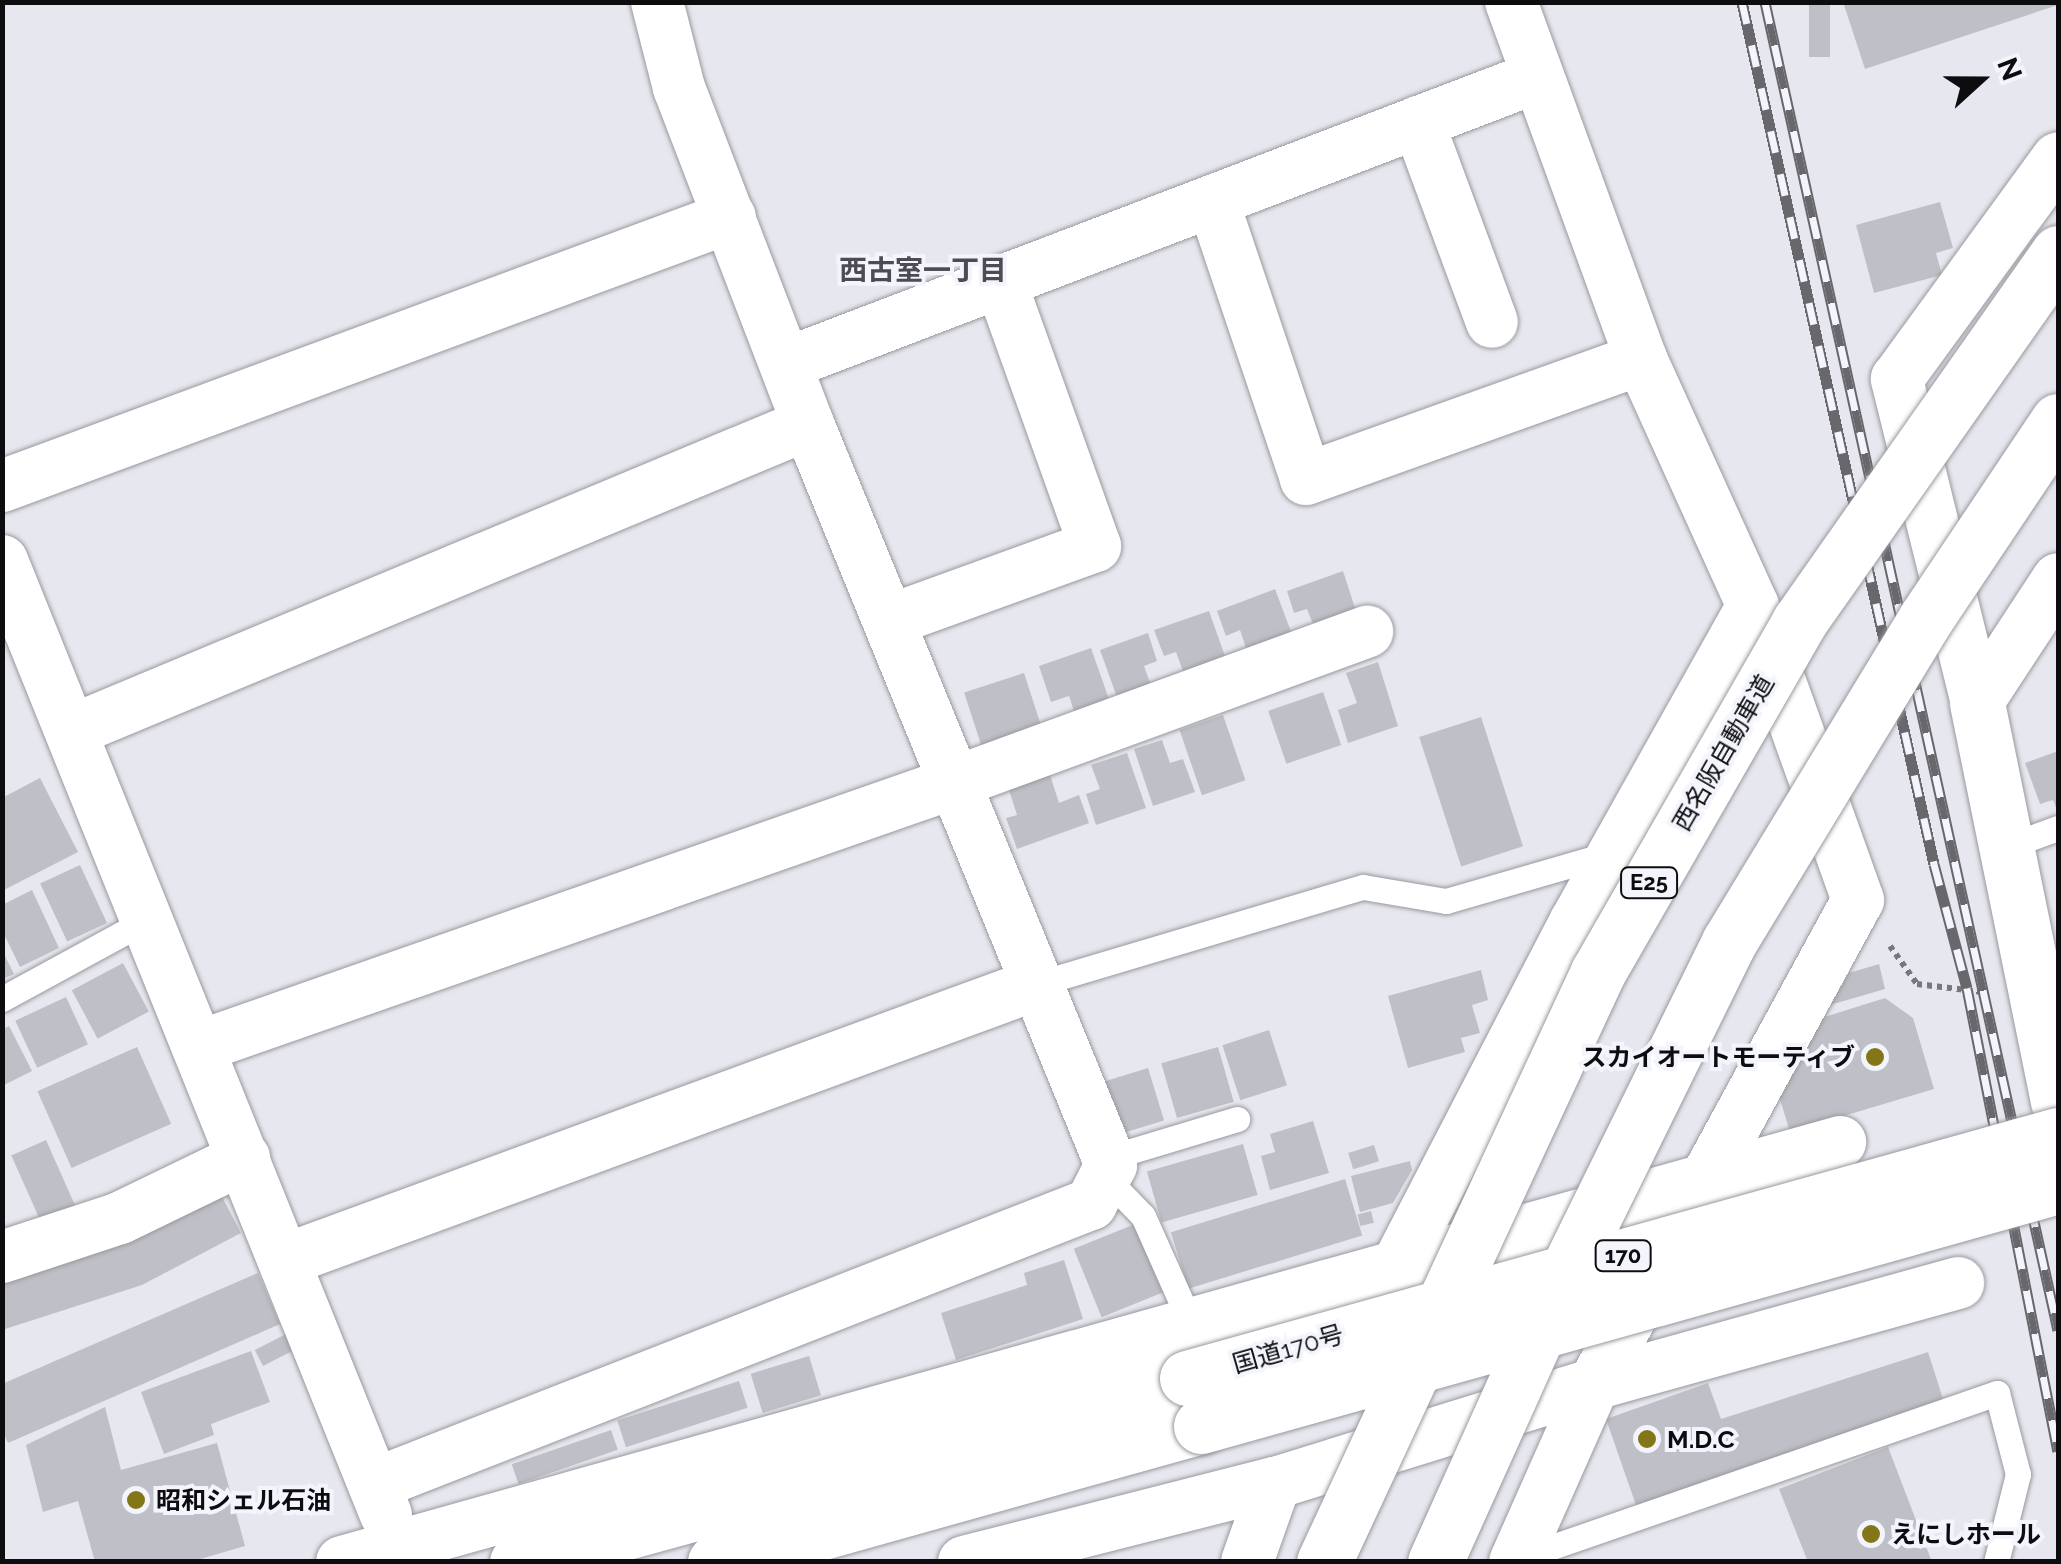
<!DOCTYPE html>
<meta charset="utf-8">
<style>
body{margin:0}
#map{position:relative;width:2061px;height:1564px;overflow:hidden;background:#e7e7ef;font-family:Raleway,"Noto Sans JP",sans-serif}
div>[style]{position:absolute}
.building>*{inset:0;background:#bfc0c7;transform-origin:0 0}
.path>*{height:6px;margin-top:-3px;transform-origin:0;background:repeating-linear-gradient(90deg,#77777c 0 5px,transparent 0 10px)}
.roads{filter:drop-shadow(0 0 2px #98999f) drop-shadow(0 0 2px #98999f)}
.service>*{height:25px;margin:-12.5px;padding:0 12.5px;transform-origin:12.5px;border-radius:12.5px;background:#fff}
.minor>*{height:52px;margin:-26px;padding:0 26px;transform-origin:26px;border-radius:26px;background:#fff}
.tertiary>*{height:55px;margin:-27.5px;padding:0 27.5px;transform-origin:27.5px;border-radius:27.5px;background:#fff}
.trunk>*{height:55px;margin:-27.5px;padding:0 27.5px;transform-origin:27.5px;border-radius:27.5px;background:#fff}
.rail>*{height:11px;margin-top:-5.5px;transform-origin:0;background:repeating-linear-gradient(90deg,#f4f5fc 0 22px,#67676c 0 44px);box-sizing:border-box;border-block:2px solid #67676c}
.bridges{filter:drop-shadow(0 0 2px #98999f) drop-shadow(0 0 2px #98999f)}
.trunk-bridge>*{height:55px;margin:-27.5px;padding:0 27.5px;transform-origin:27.5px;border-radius:27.5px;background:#fff}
.motorway-bridge>*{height:55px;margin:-27.5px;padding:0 27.5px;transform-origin:27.5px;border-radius:27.5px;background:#fff}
.dots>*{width:28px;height:28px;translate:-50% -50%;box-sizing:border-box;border:5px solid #f4f5fc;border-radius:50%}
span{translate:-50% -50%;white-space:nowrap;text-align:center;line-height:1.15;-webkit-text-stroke:8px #f4f5fc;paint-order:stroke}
.shield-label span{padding:2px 8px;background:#f4f5fc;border:2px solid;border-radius:8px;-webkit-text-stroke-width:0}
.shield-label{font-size:22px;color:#0d0d10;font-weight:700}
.street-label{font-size:25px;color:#0d0d10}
.poi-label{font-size:25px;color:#0d0d10;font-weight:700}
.right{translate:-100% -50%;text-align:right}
.left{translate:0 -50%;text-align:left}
.neighbourhood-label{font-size:28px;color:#4c4c52;font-weight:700}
.frame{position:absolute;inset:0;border:5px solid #0d0d10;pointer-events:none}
.north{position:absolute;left:1931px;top:30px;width:100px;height:100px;-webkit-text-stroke:8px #f4f5fc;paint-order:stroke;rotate:69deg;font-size:28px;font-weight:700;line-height:40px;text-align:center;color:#0d0d10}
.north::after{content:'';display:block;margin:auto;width:35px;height:45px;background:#0d0d10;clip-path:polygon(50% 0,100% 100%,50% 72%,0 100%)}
</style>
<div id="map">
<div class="building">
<i style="left:1809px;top:2px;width:21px;height:55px"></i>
<i style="clip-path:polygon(1843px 2px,2058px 2px,2058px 5px,1865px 69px)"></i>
<i style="clip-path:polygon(1940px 202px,1953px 248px,1936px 253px,1942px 275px,1874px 293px,1856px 225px)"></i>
<i style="clip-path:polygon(1343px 571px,1357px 614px,1315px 629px,1307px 609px,1294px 613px,1287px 591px)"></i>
<i style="clip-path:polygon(1275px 589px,1293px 637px,1248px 654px,1240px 630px,1226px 636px,1217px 611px)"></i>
<i style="clip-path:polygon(1209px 611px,1226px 659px,1184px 674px,1176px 652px,1164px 656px,1154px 630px)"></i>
<i style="clip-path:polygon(1148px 633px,1157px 661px,1144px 666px,1153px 691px,1119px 703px,1100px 650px)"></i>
<i style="clip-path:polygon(1091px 648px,1111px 705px,1076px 717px,1069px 696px,1051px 702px,1039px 666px)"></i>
<i style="clip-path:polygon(1378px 662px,1398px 726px,1348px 743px,1338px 710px,1357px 703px,1346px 673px)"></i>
<i style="left:1024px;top:673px;width:60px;height:63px;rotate:72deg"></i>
<i style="left:1323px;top:692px;width:56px;height:58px;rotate:71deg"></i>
<i style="left:1223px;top:715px;width:69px;height:46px;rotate:71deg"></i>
<i style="left:1481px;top:717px;width:136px;height:65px;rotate:72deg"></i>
<i style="clip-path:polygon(1162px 740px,1170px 763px,1183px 759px,1195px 792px,1153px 806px,1134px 749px)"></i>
<i style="clip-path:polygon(2058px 751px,2058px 813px,2053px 800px,2040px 804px,2025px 763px)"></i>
<i style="clip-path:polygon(1127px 753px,1146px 808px,1096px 825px,1086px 794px,1100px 789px,1091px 765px)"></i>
<i style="clip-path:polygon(1050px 775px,1059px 803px,1079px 795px,1089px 823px,1017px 849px,1006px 818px,1017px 815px,1009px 790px)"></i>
<i style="clip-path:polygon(40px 778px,78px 852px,2px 891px,2px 798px)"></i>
<i style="left:80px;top:865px;width:64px;height:44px;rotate:65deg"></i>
<i style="clip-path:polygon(32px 890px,59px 948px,20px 967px,2px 930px,2px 905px)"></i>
<i style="clip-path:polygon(2px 950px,14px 974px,2px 979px)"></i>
<i style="left:123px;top:963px;width:55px;height:58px;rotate:62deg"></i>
<i style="clip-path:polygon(1879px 964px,1885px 989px,1830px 1005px,1849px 973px)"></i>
<i style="clip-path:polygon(1481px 970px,1488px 1000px,1472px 1005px,1480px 1033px,1461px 1038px,1465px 1052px,1408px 1068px,1388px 996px)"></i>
<i style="left:66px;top:997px;width:52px;height:56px;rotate:65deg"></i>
<i style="clip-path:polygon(1885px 998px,1913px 1018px,1934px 1089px,1790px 1132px,1776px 1086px,1815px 1020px)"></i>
<i style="clip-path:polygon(9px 1026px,32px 1071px,2px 1086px,2px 1030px)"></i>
<i style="left:1269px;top:1030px;width:58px;height:49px;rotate:72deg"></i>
<i style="left:137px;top:1047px;width:84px;height:109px;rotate:66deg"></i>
<i style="left:1218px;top:1047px;width:57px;height:59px;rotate:74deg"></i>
<i style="left:1148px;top:1068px;width:55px;height:45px;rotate:73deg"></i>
<i style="clip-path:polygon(1313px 1121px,1329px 1173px,1270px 1190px,1261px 1156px,1275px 1152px,1270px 1134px)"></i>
<i style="left:46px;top:1140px;width:85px;height:38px;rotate:66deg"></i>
<i style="left:1243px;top:1144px;width:53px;height:100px;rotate:74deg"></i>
<i style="left:1374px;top:1145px;width:17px;height:27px;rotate:73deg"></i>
<i style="clip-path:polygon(1410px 1161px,1412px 1170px,1393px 1203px,1360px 1212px,1351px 1176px)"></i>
<i style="left:1345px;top:1179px;width:59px;height:182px;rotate:73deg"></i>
<i style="clip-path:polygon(218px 1189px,241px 1233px,142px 1285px,2px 1330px,2px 1275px)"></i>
<i style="left:1371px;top:1211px;width:12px;height:14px;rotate:76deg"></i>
<i style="left:1135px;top:1224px;width:74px;height:66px;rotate:68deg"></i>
<i style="clip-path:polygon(1064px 1260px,1083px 1319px,956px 1360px,941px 1313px,1027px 1285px,1024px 1273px)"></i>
<i style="clip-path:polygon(258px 1273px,280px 1324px,8px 1443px,2px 1430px,2px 1384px)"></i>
<i style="left:286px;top:1334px;width:18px;height:35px;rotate:63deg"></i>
<i style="clip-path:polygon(251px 1351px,270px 1402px,211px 1424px,214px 1435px,164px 1454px,141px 1392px)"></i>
<i style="clip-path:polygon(1928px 1352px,1944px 1402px,1638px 1511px,1606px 1419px,1708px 1383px,1721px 1419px)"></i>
<i style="left:809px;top:1356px;width:41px;height:61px;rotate:73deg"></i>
<i style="left:739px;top:1381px;width:28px;height:128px;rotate:72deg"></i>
<i style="clip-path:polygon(105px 1407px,121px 1470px,217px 1443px,245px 1546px,190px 1562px,95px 1562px,78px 1501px,43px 1512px,26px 1445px)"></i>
<i style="left:611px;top:1430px;width:21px;height:105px;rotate:71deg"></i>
<i style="clip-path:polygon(1888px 1447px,1932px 1562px,1808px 1562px,1779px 1489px)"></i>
</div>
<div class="path">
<i style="left:1890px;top:946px;width:47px;rotate:54.6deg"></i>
<i style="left:1917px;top:984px;width:66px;rotate:6.9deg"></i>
</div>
<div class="roads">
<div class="service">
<i style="left:2006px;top:847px;width:55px;rotate:-20.1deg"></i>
<i style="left:1037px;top:984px;width:340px;rotate:-16.6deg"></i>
<i style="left:1363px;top:887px;width:84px;rotate:9.6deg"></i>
<i style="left:1446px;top:901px;width:170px;rotate:-16.1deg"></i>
<i style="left:2px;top:999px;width:165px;rotate:-28.6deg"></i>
<i style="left:1108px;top:1158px;width:135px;rotate:-16.8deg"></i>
<i style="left:1105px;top:1177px;width:54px;rotate:45.7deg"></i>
<i style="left:1143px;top:1216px;width:120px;rotate:66deg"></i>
<i style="left:1520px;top:1558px;width:505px;rotate:-19.08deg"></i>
<i style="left:1997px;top:1393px;width:84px;rotate:75.5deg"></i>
<i style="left:2018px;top:1474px;width:91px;rotate:104deg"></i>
</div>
<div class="minor">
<i style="left:1418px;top:122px;width:213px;rotate:69.7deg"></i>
<i style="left:1213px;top:202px;width:292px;rotate:71.4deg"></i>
<i style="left:1306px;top:479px;width:356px;rotate:-19.7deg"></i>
<i style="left:788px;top:363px;width:802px;rotate:-20.9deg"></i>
<i style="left:2px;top:486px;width:776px;rotate:-20.28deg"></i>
<i style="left:2px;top:561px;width:1028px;rotate:68.07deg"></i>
<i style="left:891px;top:620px;width:217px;rotate:-19.9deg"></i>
<i style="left:1095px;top:546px;width:278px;rotate:-109.7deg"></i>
<i style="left:1977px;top:703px;width:334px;rotate:-103.9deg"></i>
<i style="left:1897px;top:379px;width:273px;rotate:-53.9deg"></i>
<i style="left:1977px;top:703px;width:148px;rotate:-56.8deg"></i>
<i style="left:71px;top:731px;width:798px;rotate:-22.61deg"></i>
<i style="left:198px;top:1047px;width:803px;rotate:-19.27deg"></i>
<i style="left:956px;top:782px;width:438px;rotate:-20.1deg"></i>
<i style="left:2px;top:1257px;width:124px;rotate:-18.3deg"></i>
<i style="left:120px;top:1218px;width:138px;rotate:-25.8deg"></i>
<i style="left:285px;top:1260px;width:801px;rotate:-20.15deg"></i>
<i style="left:1395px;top:1270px;width:393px;rotate:-62.6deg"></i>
<i style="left:1576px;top:921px;width:361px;rotate:-60.7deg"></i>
<i style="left:375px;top:1484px;width:769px;rotate:-21.36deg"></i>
<i style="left:1091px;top:1204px;width:44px;rotate:-62.9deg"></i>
<i style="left:1111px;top:1165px;width:801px;rotate:-112.24deg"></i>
<i style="left:808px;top:424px;width:360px;rotate:-111deg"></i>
<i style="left:679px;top:88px;width:89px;rotate:-104.3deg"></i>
<i style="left:342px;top:1562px;width:1556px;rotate:-15.66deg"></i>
<i style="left:964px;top:1562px;width:321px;rotate:-14.3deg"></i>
<i style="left:1275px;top:1483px;width:334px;rotate:-17.2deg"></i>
<i style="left:1594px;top:1384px;width:551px;rotate:-61.39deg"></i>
<i style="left:1858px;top:900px;width:312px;rotate:-109.7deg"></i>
<i style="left:1753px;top:606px;width:271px;rotate:-114.4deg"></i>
<i style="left:1641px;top:359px;width:380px;rotate:-110deg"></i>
<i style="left:1247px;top:1562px;width:84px;rotate:-70.5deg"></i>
<i style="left:1515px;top:1562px;width:195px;rotate:-66.1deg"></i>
<i style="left:1594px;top:1384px;width:378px;rotate:-15.5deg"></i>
</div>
<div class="tertiary">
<i style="left:1977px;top:703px;width:407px;rotate:78.5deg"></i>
</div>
<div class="trunk">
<i style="left:517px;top:1562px;width:695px;rotate:-15.36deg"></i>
<i style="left:715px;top:1562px;width:505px;rotate:-15.63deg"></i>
</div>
</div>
<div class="rail">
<i style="left:1742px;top:2px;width:883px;rotate:77.44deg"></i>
<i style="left:1934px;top:864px;width:128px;rotate:75.1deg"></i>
<i style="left:1967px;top:988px;width:472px;rotate:78.9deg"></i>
<i style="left:1765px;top:2px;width:1360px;rotate:77.56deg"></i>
</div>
<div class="bridges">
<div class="trunk-bridge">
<i style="left:1187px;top:1378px;width:904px;rotate:-15.59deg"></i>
<i style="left:1201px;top:1426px;width:890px;rotate:-15.64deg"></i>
</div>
<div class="motorway-bridge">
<i style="left:1324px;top:1562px;width:651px;rotate:-65.09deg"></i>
<i style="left:1598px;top:972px;width:404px;rotate:-60.1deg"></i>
<i style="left:1799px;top:622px;width:451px;rotate:-54.9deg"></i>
<i style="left:1435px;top:1562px;width:276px;rotate:-65.8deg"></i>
<i style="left:1548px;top:1310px;width:410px;rotate:-63.8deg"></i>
<i style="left:1729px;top:942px;width:379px;rotate:-58.7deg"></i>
<i style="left:1926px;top:618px;width:237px;rotate:-56.2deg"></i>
</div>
</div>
<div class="dots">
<i style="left:1875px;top:1057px;background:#827619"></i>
<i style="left:1647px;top:1439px;background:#827619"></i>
<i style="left:136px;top:1500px;background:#827619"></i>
<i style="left:1871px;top:1534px;background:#827619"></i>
</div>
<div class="shield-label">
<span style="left:1649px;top:883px">E25</span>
<span style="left:1623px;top:1256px">170</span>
</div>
<div class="street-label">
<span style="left:1723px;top:753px;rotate:-60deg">西名阪自動車道</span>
<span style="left:1288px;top:1349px;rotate:-16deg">国道170号</span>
</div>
<div class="poi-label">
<span class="right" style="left:1855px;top:1057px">スカイオートモーティブ</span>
<span class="left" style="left:1667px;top:1439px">M.D.C</span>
<span class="left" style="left:156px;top:1500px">昭和シェル石油</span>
<span class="left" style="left:1891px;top:1534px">えにしホール</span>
</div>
<div class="neighbourhood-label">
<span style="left:923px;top:271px">西古室一丁目</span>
</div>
<div class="frame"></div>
<div class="north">N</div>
</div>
